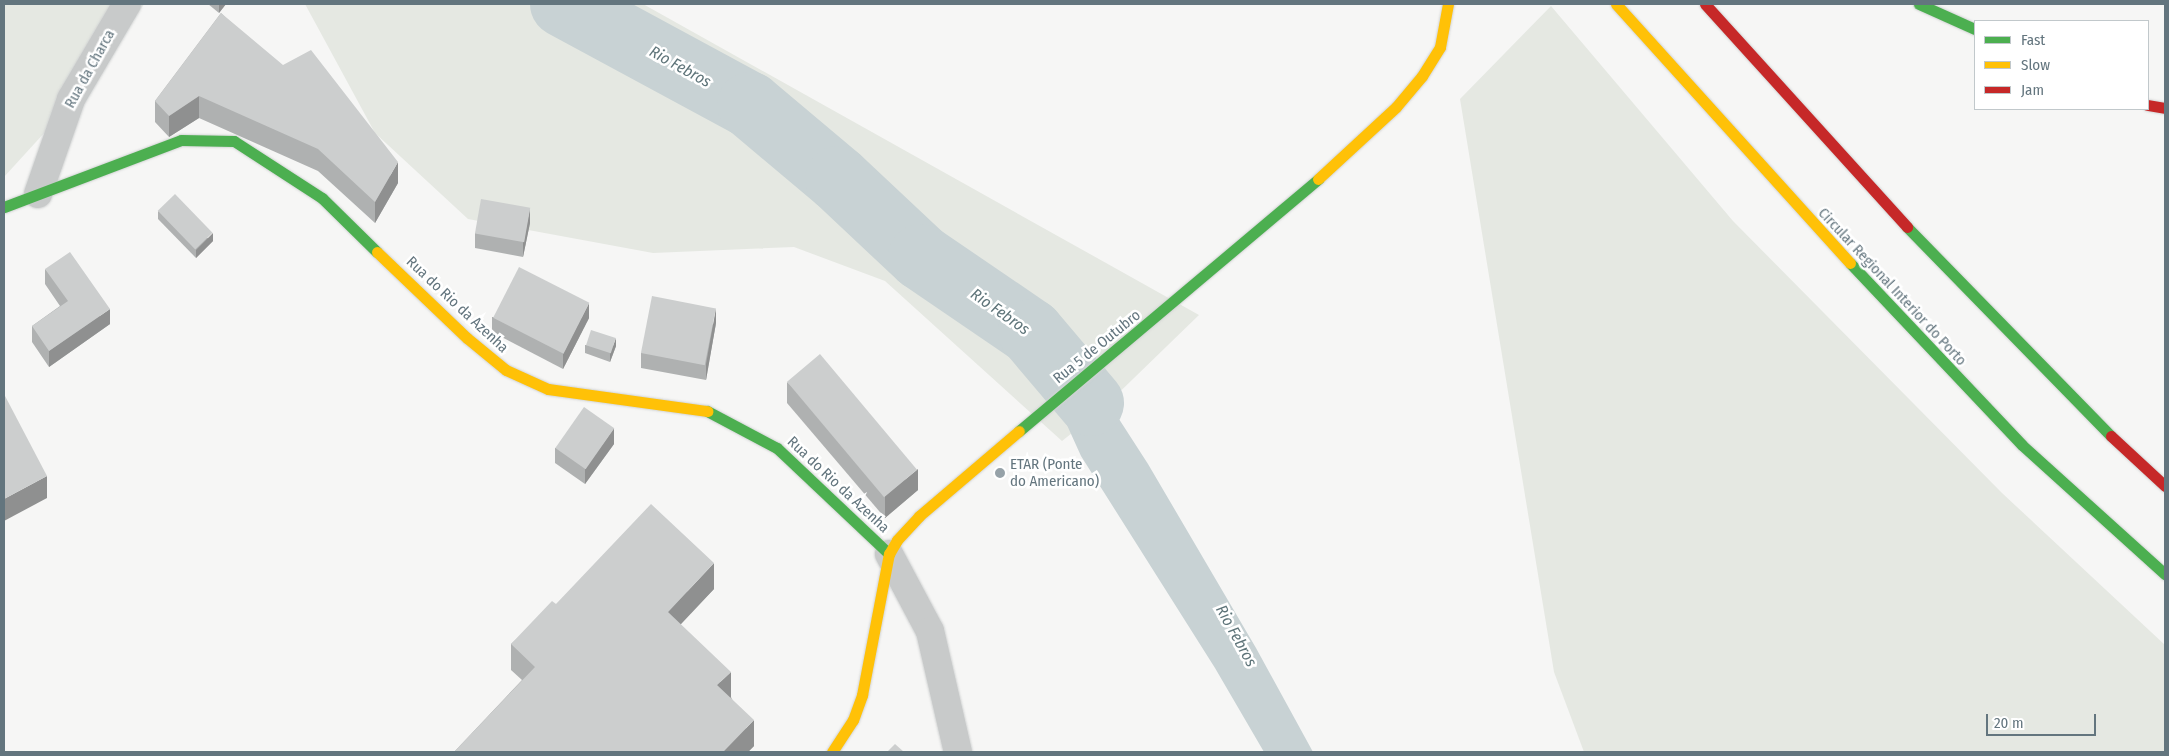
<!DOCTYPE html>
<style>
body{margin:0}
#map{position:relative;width:2169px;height:756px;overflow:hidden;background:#f6f6f5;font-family:"Fira Sans Condensed",sans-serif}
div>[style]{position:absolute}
.green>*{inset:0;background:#e5e8e2}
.water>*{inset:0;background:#c8d2d4}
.river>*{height:66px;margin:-33px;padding:0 33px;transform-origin:33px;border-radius:33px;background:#c8d2d4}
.roads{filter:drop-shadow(0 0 1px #d1d3d3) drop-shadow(0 0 1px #d1d3d3)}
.street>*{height:28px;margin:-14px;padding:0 14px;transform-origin:14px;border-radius:14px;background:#c8caca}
.fast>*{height:11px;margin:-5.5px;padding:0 5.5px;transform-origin:5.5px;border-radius:5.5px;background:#4caf50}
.slow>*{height:11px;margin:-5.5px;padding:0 5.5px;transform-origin:5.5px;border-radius:5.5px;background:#ffc107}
.jam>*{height:11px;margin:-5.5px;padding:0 5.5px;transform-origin:5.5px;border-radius:5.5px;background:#c62828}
.wall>*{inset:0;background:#afb1b1}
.shaded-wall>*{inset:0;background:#8f9090}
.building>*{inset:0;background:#cccece;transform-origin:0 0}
.dots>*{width:14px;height:14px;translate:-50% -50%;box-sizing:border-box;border:2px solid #fff;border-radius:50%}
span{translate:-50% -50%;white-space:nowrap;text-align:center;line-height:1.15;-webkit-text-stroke:5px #fff;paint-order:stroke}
.street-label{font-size:15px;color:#63757e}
.poi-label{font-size:15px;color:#63757e}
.left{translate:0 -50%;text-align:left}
.water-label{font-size:16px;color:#5e7479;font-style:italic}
.frame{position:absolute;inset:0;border:5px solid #63757e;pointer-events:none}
.legend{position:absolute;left:1974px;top:20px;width:175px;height:90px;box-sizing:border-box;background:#fff;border:1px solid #c1c8cb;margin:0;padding:6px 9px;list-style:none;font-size:15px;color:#63757e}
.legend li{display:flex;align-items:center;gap:10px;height:25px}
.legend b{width:25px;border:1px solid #c1c8cb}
.scale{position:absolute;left:1986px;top:714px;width:110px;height:22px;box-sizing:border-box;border:2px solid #63757e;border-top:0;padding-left:6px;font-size:15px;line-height:18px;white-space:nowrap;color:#63757e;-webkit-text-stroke:4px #fff;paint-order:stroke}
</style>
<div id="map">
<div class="green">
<i style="clip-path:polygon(4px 4px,144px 4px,98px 74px,4px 177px)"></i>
<i style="clip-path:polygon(305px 4px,643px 4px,1199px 315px,1101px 410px,1062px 441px,885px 281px,794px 247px,653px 253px,468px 219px,375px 133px)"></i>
<i style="clip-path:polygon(1551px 6px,1733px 221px,2002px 493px,2165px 645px,2165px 752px,1584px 752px,1554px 672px,1460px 99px)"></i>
</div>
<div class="water">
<i style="clip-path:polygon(1031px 332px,1045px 335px,1108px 402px,1148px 464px,1256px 648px,1313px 752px,1264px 752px,1215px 668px,1081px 456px,1033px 350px)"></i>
</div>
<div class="river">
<i style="left:563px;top:4px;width:213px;rotate:28.4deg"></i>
<i style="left:750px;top:105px;width:115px;rotate:40.1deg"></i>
<i style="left:838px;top:179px;width:114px;rotate:43.2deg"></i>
<i style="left:921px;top:257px;width:133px;rotate:34.3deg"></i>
<i style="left:1031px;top:332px;width:93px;rotate:49.8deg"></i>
</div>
<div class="roads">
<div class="street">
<i style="left:38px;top:194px;width:101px;rotate:-70.8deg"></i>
<i style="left:71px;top:99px;width:110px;rotate:-59.5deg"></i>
<i style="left:889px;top:554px;width:87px;rotate:62deg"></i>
<i style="left:930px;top:631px;width:124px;rotate:77deg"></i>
</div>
<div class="fast">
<i style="left:1919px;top:4px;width:61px;rotate:24.1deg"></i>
<i style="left:4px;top:207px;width:189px;rotate:-20.7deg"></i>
<i style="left:181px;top:140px;width:53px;rotate:1.1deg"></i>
<i style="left:234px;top:141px;width:105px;rotate:32.9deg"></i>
<i style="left:322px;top:198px;width:77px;rotate:44.5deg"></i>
<i style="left:1907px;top:227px;width:292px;rotate:45.7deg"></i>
<i style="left:1850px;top:263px;width:250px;rotate:46.6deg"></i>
<i style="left:2022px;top:445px;width:193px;rotate:42.1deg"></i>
<i style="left:707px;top:411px;width:79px;rotate:27.9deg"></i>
<i style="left:777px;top:448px;width:154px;rotate:43.4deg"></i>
<i style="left:1019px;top:431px;width:391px;rotate:-40.1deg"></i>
</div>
<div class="slow">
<i style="left:1616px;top:4px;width:349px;rotate:47.9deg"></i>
<i style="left:1318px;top:179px;width:106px;rotate:-42.7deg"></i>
<i style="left:1396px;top:107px;width:40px;rotate:-50deg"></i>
<i style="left:1422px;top:76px;width:34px;rotate:-58deg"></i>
<i style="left:1440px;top:47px;width:44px;rotate:-79.5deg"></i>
<i style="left:377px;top:252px;width:124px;rotate:43.7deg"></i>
<i style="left:467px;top:338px;width:50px;rotate:39.4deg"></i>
<i style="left:506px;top:370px;width:46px;rotate:24.3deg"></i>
<i style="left:548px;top:389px;width:161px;rotate:7.9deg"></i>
<i style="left:832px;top:752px;width:38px;rotate:-57deg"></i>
<i style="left:853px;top:720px;width:27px;rotate:-70deg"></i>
<i style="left:862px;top:695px;width:144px;rotate:-79.2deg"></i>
<i style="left:889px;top:554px;width:16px;rotate:-60deg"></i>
<i style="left:897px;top:540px;width:33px;rotate:-47deg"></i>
<i style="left:919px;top:516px;width:131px;rotate:-40.4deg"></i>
</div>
<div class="jam">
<i style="left:1705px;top:4px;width:301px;rotate:47.8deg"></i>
<i style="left:2148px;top:105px;width:17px;rotate:10deg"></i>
<i style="left:2111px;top:436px;width:74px;rotate:42.8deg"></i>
</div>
</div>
<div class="wall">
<i style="clip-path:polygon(208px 4px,226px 4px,219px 13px)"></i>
<i style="clip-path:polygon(221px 13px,398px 183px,375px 223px,318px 171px,199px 118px,169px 137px,155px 122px,155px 101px)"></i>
<i style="clip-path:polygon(158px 211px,213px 241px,196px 258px,158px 219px)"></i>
<i style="clip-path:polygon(530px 223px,523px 257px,475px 248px,475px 233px)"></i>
<i style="clip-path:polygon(45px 269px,110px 324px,49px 367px,32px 342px,32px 326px,60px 306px,45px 284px)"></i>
<i style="clip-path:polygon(492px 317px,589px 318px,563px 369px,492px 332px)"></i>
<i style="clip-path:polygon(716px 323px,706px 380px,641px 368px,641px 353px)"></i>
<i style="clip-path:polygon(585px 345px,616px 346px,610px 362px,585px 353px)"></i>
<i style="clip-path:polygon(787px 382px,918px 490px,885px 518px,787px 403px)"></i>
<i style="clip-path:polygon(614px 444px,585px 484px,555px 463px,555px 448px)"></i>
<i style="clip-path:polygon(714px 589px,680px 624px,731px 697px,754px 746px,748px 752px,454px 752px,522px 680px,511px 670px,511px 644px,556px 604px)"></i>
</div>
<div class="shaded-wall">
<i style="clip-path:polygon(219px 4px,226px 4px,219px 13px)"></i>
<i style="clip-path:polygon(199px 96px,199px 118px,169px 137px,169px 116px)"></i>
<i style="clip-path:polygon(398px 162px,398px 183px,375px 223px,375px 202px)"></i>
<i style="clip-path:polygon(530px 208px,530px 223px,523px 257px,523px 242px)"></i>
<i style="clip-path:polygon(213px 233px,213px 241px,196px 258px,196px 250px)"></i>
<i style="clip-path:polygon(589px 303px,589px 318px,563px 369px,563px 354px)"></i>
<i style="clip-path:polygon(716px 308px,716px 323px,706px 380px,706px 364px)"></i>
<i style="clip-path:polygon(110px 309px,110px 324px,49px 367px,49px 351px)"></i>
<i style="clip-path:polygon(616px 338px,616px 346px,610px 362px,610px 354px)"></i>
<i style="clip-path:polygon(614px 428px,614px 444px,585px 484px,585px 469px)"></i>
<i style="clip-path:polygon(918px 469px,918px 490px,885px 518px,885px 496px)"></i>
<i style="clip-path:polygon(47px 476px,47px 498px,4px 521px,4px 499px)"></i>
<i style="clip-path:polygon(714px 563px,714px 589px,668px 638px,668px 612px)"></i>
<i style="clip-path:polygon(731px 672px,731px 697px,717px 711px,717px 685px)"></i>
<i style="clip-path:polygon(754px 720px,754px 746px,748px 752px,723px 752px)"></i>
</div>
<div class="building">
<i style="clip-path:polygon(221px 13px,283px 65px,311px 50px,398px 162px,375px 202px,318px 149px,199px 96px,169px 116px,155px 101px)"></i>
<i style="left:175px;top:194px;width:54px;height:24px;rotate:46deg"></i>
<i style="left:481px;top:199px;width:50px;height:35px;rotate:10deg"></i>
<i style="clip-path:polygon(70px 252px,110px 309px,49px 351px,32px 326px,68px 301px,45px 269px)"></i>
<i style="left:519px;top:267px;width:79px;height:57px;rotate:27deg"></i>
<i style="left:652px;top:296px;width:65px;height:58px;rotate:11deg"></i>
<i style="left:591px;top:330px;width:26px;height:16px;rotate:18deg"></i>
<i style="left:820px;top:354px;width:151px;height:43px;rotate:50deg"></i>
<i style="clip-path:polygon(4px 394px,47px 476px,4px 499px)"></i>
<i style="left:584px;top:407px;width:37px;height:50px;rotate:35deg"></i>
<i style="clip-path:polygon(651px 504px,714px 563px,668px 612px,731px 672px,717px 685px,754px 720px,723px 752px,454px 752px,535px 667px,511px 644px,552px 601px,556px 604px)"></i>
<i style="clip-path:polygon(895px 744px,904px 752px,887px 752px)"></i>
</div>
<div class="dots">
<i style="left:1000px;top:473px;background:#96a2a8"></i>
</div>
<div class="street-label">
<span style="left:90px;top:69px;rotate:-61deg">Rua da Charca</span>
<span style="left:1892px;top:287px;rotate:47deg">Circular Regional Interior do Porto</span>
<span style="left:457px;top:305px;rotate:43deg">Rua do Rio da Azenha</span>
<span style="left:1097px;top:347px;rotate:-39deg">Rua 5 de Outubro</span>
<span style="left:838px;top:485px;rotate:43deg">Rua do Rio da Azenha</span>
</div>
<div class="poi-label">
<span class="left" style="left:1010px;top:473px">ETAR (Ponte<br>do Americano)</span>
</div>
<div class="water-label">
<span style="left:680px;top:67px;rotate:29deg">Rio Febros</span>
<span style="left:1000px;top:312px;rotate:35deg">Rio Febros</span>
<span style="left:1236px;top:636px;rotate:61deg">Rio Febros</span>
</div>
<div class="frame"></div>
<ul class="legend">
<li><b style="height:6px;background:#4caf50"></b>Fast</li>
<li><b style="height:6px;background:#ffc107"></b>Slow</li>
<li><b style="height:6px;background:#c62828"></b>Jam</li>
</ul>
<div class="scale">20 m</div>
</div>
